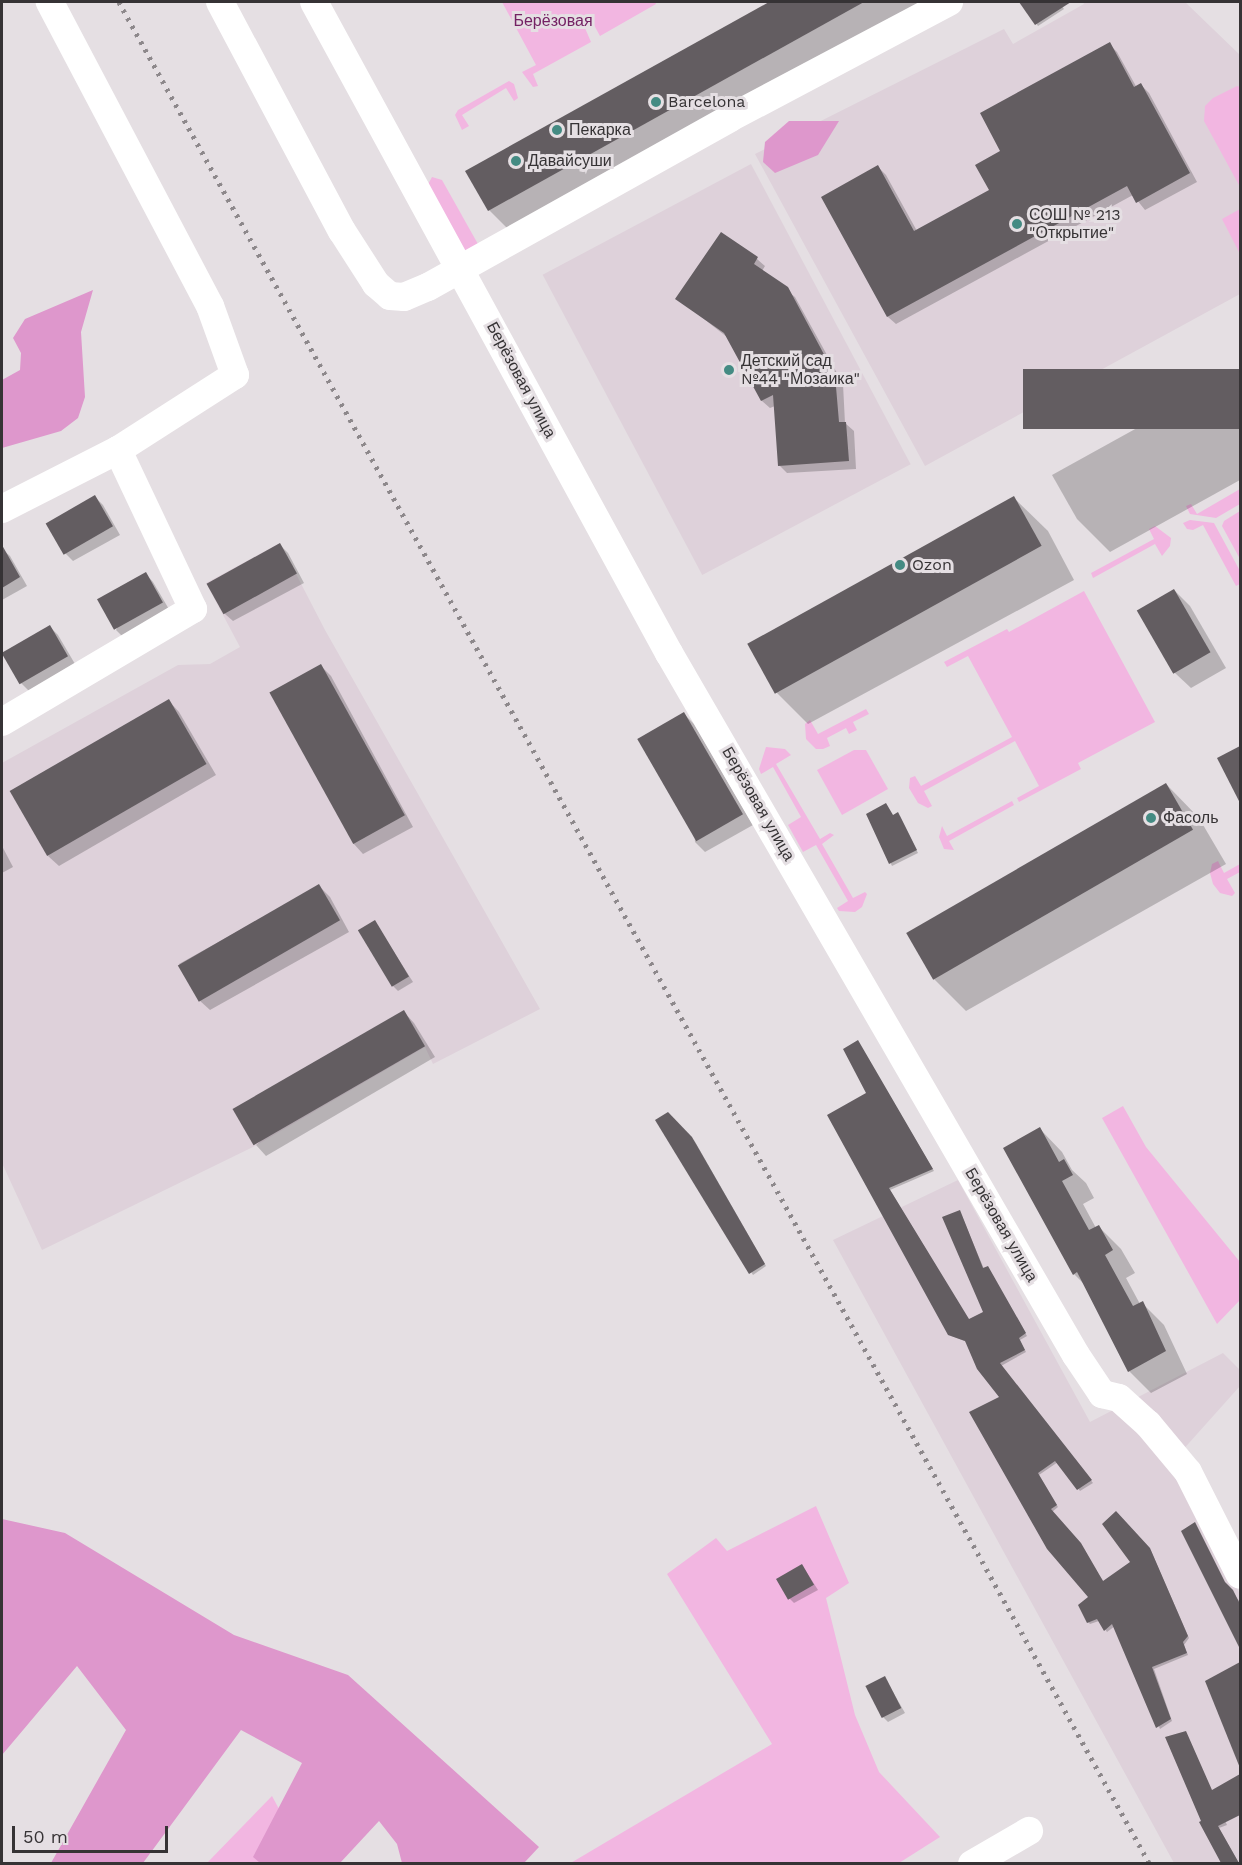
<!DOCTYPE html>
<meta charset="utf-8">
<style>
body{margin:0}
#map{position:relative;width:1242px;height:1865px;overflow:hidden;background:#e5dfe3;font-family:"Work Sans",sans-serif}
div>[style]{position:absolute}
.built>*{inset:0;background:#ded1da;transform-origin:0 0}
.green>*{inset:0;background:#f2b6e1}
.forest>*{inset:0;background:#de97cc}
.shadow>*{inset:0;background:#0003}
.building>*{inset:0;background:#635d61;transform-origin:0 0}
.minor>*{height:28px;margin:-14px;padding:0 14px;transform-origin:14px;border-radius:14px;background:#fff}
.rail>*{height:4.5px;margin-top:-2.25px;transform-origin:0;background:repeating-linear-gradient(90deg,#8d888b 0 3px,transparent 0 9px)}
.dots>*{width:16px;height:16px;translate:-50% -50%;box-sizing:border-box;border:3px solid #e5dfe3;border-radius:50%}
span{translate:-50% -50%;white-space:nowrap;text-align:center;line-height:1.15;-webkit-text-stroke:6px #e5dfe3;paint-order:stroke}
.park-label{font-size:16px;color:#742264}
.poi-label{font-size:16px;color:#363335}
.left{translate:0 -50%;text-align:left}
.street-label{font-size:16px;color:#363335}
.frame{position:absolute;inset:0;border:3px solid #363335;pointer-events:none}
.scale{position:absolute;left:12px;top:1826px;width:156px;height:27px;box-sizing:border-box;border:3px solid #363335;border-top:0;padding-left:8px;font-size:18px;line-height:21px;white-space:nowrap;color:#363335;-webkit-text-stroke:4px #e5dfe3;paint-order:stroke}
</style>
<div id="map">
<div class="built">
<i style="clip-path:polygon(1083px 2px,1185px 2px,1240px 55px,1240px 294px,925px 466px,755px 154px,1004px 29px,1013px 44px,1084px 4px)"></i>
<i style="left:751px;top:164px;width:340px;height:236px;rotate:62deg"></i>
<i style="clip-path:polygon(280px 543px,325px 630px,540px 1009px,433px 1064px,425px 1047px,255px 1146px,42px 1250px,2px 1163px,2px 763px,178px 665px,210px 664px,240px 647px,206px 583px)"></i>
<i style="clip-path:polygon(958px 1180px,1090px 1422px,1223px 1353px,1240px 1370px,1240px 1386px,1172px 1462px,1240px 1594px,1240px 1863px,1174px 1863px,833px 1240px)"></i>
</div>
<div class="green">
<i style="clip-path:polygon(502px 2px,655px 2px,656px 4px,600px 36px,594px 25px,585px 28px,591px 42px,533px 74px,538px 86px,533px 87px,522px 72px,536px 65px)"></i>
<i style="clip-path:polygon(509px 81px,514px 84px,518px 98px,514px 101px,506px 88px,462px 115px,469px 126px,462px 130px,455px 115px,458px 110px)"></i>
<i style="clip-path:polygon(1237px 86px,1240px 87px,1240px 187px,1204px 121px,1205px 106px,1213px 98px)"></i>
<i style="clip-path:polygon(432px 177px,442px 180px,483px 253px,456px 254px,426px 188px)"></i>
<i style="clip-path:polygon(1240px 209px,1240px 254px,1222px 219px)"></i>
<i style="clip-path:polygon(1240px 489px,1240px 504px,1216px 518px,1190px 514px,1186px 506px,1191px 504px,1197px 514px)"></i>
<i style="clip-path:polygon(1240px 511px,1240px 559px,1222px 526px,1224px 521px)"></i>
<i style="clip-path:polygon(1190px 520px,1214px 523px,1240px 571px,1240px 584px,1236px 586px,1203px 525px,1193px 530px,1187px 529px,1183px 523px)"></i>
<i style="clip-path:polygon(1155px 526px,1171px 538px,1170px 546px,1162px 556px,1155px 544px,1093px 578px,1091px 573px,1154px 539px,1149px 529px)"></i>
<i style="clip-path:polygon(1084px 591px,1155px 722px,1078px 763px,1081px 769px,1019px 802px,1017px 798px,1039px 786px,1015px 741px,924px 791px,932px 806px,928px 808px,918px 803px,909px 788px,910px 778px,915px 776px,921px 786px,1012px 737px,968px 656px,947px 667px,944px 662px,1007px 629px,1009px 632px)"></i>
<i style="clip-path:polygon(866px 709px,869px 714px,853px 722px,857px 730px,849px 734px,846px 728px,827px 738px,830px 746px,823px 749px,816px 749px,806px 739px,805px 724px,810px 720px,818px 734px)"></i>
<i style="clip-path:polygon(766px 747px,785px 749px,791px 755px,776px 764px,820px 839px,830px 833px,834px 835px,822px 844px,853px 898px,865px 892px,867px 894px,862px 907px,855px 912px,839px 911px,837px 908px,848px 901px,816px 845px,803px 852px,788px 825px,801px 817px,773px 767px,761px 774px,759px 769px)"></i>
<i style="clip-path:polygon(854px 750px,866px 750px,888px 789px,842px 815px,817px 770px)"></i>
<i style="clip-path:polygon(1012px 801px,1014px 805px,949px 841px,954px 850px,944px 849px,939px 837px,942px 826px,947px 836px)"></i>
<i style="clip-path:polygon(1218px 861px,1224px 873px,1240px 864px,1240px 872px,1227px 879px,1235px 893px,1232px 896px,1220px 893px,1213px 884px,1210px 873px,1212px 864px)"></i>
<i style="clip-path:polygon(1123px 1106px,1146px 1147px,1240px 1262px,1240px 1300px,1217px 1324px,1102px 1118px)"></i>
<i style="clip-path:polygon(816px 1506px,849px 1583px,826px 1598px,855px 1715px,879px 1772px,940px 1837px,899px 1863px,569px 1864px,772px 1744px,667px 1574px,716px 1538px,727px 1551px)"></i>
<i style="clip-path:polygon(272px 1796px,308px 1863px,206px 1864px)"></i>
</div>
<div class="forest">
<i style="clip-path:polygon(789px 121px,839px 121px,818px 155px,775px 173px,763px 162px,765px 142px)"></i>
<i style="clip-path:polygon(93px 290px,81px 332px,85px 397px,78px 418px,61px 431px,2px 448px,2px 380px,20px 370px,21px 353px,13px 338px,25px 319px)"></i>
<i style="clip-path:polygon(2px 1519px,65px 1533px,234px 1635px,348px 1675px,539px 1847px,524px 1863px,402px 1863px,397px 1844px,379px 1821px,340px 1863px,260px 1863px,253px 1857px,302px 1763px,241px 1730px,143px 1863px,51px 1863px,126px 1730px,77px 1666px,2px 1755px)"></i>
</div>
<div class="shadow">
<i style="clip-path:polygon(772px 2px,957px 2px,523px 244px,489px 210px,467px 171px)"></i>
<i style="clip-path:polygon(1033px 2px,1059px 2px,1064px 9px,1038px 26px,1025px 7px)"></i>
<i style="clip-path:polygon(1109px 44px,1117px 52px,1137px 88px,1141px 85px,1149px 93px,1197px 182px,1145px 210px,1133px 195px,896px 324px,888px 317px,823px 197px,878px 167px,886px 175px,917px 231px,991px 191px,1002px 152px)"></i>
<i style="clip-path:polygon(722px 234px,757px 259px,765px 266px,762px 271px,795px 297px,843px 384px,845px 423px,854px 431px,856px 469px,787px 473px,779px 465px,775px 406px,770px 408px,762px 401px,727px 337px,677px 298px)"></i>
<i style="clip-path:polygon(1240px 371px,1240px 480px,1110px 552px,1077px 519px,1052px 475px)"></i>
<i style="clip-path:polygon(95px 497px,103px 505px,120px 535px,73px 561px,66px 554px,48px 524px)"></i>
<i style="clip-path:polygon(1014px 498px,1048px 531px,1074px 580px,808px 724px,775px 691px)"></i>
<i style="clip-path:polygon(280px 545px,288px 553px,304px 583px,233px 621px,225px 614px,208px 584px)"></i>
<i style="clip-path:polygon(2px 549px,10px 556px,27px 586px,2px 600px)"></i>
<i style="clip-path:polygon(146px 574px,153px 582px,170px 611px,124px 638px,116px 630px)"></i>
<i style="clip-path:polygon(1174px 590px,1190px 606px,1226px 668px,1191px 688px,1175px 673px)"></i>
<i style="clip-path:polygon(50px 627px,58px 635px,75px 664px,29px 691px,21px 683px)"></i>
<i style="clip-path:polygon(320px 665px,331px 676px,413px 827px,363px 854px,353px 843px)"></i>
<i style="clip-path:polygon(169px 701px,179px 712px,216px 775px,59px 866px,48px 856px)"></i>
<i style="clip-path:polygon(684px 714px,694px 724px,753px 825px,705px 852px,695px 842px)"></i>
<i style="clip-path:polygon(1240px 747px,1240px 794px,1234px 788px,1219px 759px)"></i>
<i style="clip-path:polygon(1166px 784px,1199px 818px,1226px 864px,966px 1011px,932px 977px)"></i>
<i style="clip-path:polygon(868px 815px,900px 816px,918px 853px,892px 866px)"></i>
<i style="clip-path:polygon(2px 846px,13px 867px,2px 873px)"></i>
<i style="clip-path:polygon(319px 886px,330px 897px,349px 932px,210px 1010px,199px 1000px,179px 964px)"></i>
<i style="clip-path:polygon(375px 922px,413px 982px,398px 991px,393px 986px)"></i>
<i style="clip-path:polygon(404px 1012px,414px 1023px,435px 1057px,266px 1156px,256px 1145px)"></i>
<i style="clip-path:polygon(858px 1042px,934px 1171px,890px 1190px,969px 1321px,985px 1313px,961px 1214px,984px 1269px,989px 1270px,1027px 1336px,1020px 1340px,1026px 1352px,1001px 1366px,1093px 1483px,1080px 1491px,1058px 1462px,1039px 1475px,1058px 1507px,1052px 1512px,1104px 1582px,1151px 1551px,1189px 1638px,1184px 1645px,1188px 1655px,1154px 1669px,1172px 1721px,1160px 1729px,1115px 1626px,1107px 1632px,1099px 1621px,1090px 1624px,1088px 1622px,1090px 1597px,1048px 1548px,1002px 1398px,967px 1342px,952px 1336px,829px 1116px,868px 1094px)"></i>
<i style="clip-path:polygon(1040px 1129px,1062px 1152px,1072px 1170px,1086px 1183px,1094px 1198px,1083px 1204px,1096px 1228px,1099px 1227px,1121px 1249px,1135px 1273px,1126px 1278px,1140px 1304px,1142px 1303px,1164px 1325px,1187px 1374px,1151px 1393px,1129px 1371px,1086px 1286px,1074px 1274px)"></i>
<i style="clip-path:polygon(694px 1140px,766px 1266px,753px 1275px,716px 1214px)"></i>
<i style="clip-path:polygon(1183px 1532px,1240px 1602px,1240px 1646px)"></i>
<i style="clip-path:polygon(802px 1565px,818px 1590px,794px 1603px,789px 1598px)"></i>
<i style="clip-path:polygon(1240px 1664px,1240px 1765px,1206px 1682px)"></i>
<i style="clip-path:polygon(885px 1678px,905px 1713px,888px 1722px,883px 1717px)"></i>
<i style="clip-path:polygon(1240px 1776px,1240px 1806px,1223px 1816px,1227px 1825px,1219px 1828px,1239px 1864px,1223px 1864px,1201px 1823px,1212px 1791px)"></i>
</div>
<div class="building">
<i style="clip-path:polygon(769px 2px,864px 2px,488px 211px,465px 171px)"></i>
<i style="clip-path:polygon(1019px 2px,1071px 2px,1035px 25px)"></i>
<i style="clip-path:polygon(1110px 42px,1134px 87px,1141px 83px,1190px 173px,1136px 203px,1127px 186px,887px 317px,821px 197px,878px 165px,914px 231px,989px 190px,975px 165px,1000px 151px,980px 113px)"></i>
<i style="clip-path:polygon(721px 232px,758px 257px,754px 264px,788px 287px,835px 375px,839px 422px,846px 422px,849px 461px,778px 466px,773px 395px,761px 401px,724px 333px,675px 299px)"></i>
<i style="left:1240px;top:369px;width:60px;height:217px;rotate:90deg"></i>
<i style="left:95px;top:495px;width:36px;height:57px;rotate:60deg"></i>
<i style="left:1014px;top:496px;width:57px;height:305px;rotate:61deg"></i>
<i style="left:280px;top:543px;width:35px;height:84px;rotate:61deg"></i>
<i style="clip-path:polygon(2px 545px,20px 577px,2px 588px)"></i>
<i style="left:146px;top:572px;width:35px;height:56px;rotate:61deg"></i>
<i style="left:1174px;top:589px;width:73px;height:43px;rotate:60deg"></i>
<i style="left:50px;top:625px;width:36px;height:56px;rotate:60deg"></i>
<i style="left:321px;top:664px;width:173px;height:59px;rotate:61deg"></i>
<i style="left:169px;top:699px;width:75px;height:184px;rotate:60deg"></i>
<i style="left:684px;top:712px;width:118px;height:54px;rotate:60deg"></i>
<i style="clip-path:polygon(1240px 746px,1240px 803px,1217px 758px)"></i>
<i style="left:1166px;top:783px;width:54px;height:300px;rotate:60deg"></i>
<i style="clip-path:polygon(886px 803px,893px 815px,898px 812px,917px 850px,889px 864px,866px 814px)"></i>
<i style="left:319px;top:884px;width:42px;height:163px;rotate:60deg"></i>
<i style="left:375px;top:920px;width:66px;height:20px;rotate:59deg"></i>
<i style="left:404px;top:1010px;width:42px;height:198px;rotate:60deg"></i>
<i style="clip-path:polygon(858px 1040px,933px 1169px,889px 1188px,969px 1319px,983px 1312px,942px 1217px,960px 1210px,983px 1268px,988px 1266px,1026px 1333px,1019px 1338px,1025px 1350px,1000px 1363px,1092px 1480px,1077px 1490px,1055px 1461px,1038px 1473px,1057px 1505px,1051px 1509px,1081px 1543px,1103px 1581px,1130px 1562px,1102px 1524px,1116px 1511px,1150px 1548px,1188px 1636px,1183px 1642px,1187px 1653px,1152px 1667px,1171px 1719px,1156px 1728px,1112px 1624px,1104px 1631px,1097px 1619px,1087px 1623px,1078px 1605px,1088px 1597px,1047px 1549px,969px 1412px,999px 1397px,977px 1369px,965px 1341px,948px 1335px,827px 1115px,866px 1093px,843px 1049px)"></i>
<i style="clip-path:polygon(668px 1112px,692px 1137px,765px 1264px,749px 1274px,655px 1120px)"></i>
<i style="clip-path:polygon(1040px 1127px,1059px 1162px,1064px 1159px,1073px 1175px,1062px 1181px,1089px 1230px,1099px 1225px,1113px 1250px,1105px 1255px,1133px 1306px,1143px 1301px,1166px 1351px,1128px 1372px,1077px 1272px,1073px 1275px,1003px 1148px)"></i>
<i style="clip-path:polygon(1195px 1522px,1225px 1582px,1233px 1590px,1240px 1604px,1240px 1649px,1181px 1531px)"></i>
<i style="left:802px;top:1564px;width:24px;height:30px;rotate:60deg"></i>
<i style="clip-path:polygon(1240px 1662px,1240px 1768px,1205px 1681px)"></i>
<i style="left:885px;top:1676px;width:36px;height:22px;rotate:63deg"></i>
<i style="clip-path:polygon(1186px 1731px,1212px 1790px,1240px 1774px,1240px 1815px,1218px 1826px,1239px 1863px,1221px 1863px,1199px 1822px,1201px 1821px,1165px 1737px)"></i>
</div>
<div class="minor">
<i style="left:220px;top:2px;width:259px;rotate:62deg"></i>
<i style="left:342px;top:231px;width:63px;rotate:57.3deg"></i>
<i style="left:376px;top:284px;width:18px;rotate:41deg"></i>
<i style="left:390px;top:296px;width:14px;rotate:4deg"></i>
<i style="left:404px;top:297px;width:26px;rotate:-23deg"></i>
<i style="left:428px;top:287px;width:346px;rotate:-29.2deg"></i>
<i style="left:730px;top:118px;width:248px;rotate:-27.9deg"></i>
<i style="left:314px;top:2px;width:742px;rotate:61.4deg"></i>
<i style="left:669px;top:653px;width:811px;rotate:59.9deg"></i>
<i style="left:1076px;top:1355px;width:47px;rotate:56.3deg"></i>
<i style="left:1102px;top:1394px;width:17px;rotate:13deg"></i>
<i style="left:1119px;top:1398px;width:39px;rotate:42deg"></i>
<i style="left:1148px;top:1424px;width:62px;rotate:50.2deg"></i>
<i style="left:1188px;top:1472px;width:115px;rotate:63.2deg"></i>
<i style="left:2px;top:509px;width:130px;rotate:-27deg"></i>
<i style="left:118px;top:450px;width:139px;rotate:-32.7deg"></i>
<i style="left:235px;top:375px;width:73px;rotate:-109.9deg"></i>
<i style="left:210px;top:306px;width:344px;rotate:-117.8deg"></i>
<i style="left:2px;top:722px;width:222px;rotate:-30.6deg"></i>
<i style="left:193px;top:609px;width:176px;rotate:-115.3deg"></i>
<i style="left:972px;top:1864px;width:66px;rotate:-30.1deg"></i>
</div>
<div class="rail">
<i style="left:119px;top:2px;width:2128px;rotate:61.03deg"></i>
</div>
<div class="dots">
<i style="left:656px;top:102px;background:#448b83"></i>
<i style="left:557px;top:130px;background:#448b83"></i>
<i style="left:516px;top:161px;background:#448b83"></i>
<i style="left:1017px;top:224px;background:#448b83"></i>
<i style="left:729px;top:370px;background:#448b83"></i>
<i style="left:900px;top:565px;background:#448b83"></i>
<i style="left:1151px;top:818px;background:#448b83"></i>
</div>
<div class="park-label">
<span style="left:553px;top:21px">Берёзовая</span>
</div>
<div class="poi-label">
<span class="left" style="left:668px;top:102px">Barcelona</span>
<span class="left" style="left:569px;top:130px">Пекарка</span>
<span class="left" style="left:528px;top:161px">Давайсуши</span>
<span class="left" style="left:1029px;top:224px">СОШ № 213<br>"Открытие"</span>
<span class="left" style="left:741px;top:370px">Детский сад<br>№44 "Мозаика"</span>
<span class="left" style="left:912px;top:565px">Ozon</span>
<span class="left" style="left:1163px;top:818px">Фасоль</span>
</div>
<div class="street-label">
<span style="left:521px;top:380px;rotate:62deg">Берёзовая улица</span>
<span style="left:758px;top:804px;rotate:60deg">Берёзовая улица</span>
<span style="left:1001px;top:1225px;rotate:60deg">Берёзовая улица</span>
</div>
<div class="frame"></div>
<div class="scale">50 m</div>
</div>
